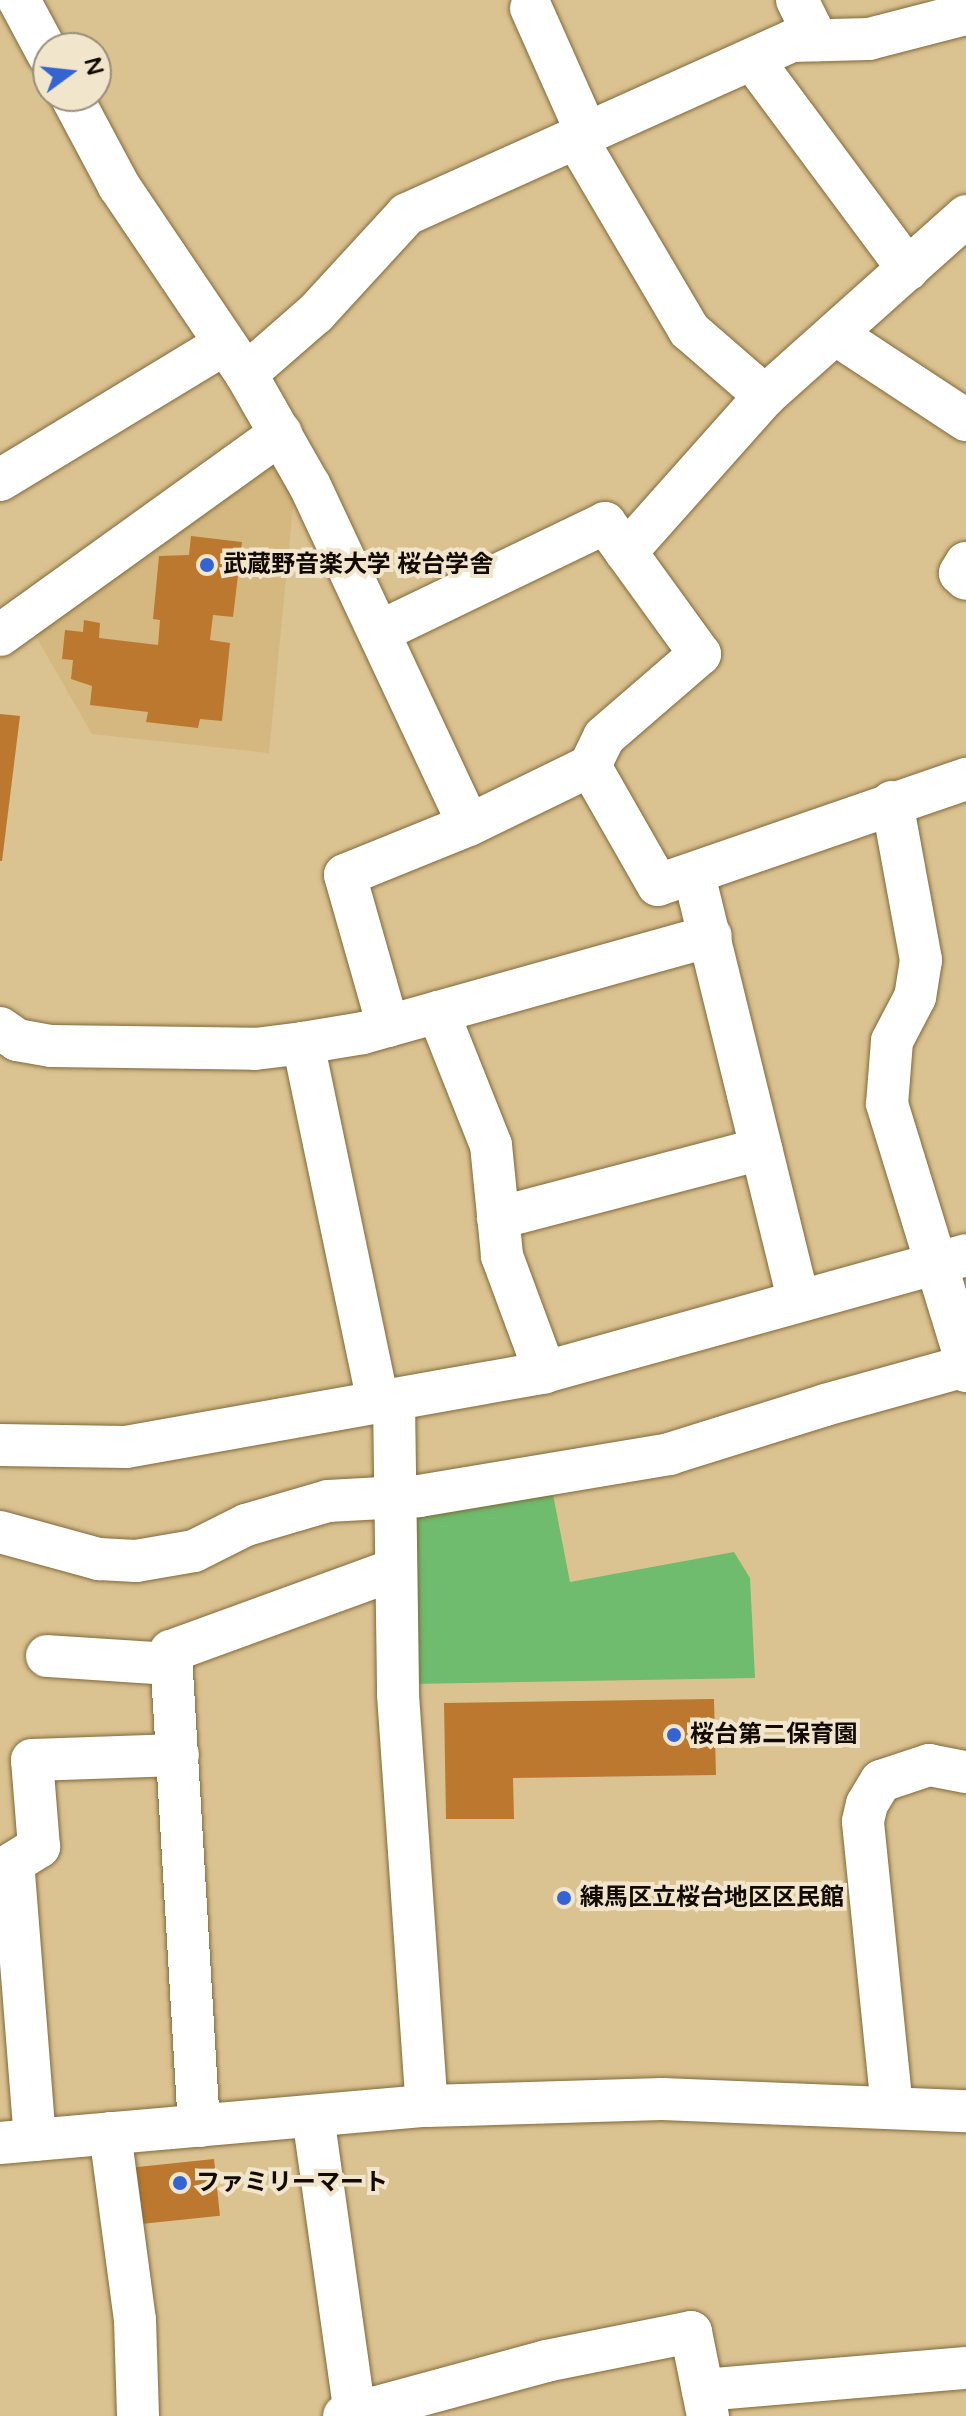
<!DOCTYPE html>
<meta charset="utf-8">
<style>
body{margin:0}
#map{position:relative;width:966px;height:2416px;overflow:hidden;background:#dbc291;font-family:"Varela Round","Noto Sans JP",sans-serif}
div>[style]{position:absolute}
.built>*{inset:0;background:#d4b880}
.green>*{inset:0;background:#6fbc6e}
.building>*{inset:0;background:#bc782e;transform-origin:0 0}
.roads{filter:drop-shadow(0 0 2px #80693b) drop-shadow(0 0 2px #80693b)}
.minor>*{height:42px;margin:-21px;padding:0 21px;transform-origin:21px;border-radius:21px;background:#fff}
.dots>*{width:22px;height:22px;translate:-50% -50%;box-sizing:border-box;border:4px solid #f1e5cc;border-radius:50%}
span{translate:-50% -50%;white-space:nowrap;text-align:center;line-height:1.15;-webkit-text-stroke:8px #f1e5cc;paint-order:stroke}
.poi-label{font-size:24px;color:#140b00;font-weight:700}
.left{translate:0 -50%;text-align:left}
.north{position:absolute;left:32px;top:32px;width:80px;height:80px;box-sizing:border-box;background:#f1e5cc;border:2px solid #998e7a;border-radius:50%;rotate:75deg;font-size:22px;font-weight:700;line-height:32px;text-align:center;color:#140b00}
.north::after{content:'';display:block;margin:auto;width:28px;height:36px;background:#3464d3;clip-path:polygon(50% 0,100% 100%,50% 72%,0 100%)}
</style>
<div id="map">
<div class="built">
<i style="clip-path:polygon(277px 462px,294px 496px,269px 753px,92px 734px,35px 635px,261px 463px)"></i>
</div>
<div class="green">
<i style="clip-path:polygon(551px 1484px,570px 1582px,734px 1552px,750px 1578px,755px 1678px,411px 1684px,408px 1506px)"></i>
</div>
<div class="building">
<i style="clip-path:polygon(191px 536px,242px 542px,233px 617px,213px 615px,210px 640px,230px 643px,222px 721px,200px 719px,198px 728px,146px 722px,148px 712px,90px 705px,92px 686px,71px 679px,73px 660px,62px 659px,65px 630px,83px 632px,84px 620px,100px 623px,99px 638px,158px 645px,160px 620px,153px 619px,159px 556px,189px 555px)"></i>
<i style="clip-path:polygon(0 714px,20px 716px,2px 861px,0 861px)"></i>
<i style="clip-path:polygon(714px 1699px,716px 1775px,513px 1778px,514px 1819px,446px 1819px,444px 1703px)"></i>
<i style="left:214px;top:2159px;width:57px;height:84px;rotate:84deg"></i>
</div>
<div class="roads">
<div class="minor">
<i style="left:19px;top:0;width:61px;rotate:61.8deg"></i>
<i style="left:797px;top:0;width:45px;rotate:63.4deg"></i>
<i style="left:531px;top:8px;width:138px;rotate:66deg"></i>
<i style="left:752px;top:59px;width:262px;rotate:53.4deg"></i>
<i style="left:71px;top:96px;width:102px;rotate:61.9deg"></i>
<i style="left:119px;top:186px;width:227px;rotate:56deg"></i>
<i style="left:246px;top:374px;width:129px;rotate:60.3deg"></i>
<i style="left:310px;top:486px;width:374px;rotate:64.9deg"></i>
<i style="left:576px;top:138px;width:223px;rotate:59.5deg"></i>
<i style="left:689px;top:330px;width:101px;rotate:41deg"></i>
<i style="left:835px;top:334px;width:157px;rotate:33.3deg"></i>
<i style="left:246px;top:374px;width:93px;rotate:-41.1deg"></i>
<i style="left:316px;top:313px;width:134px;rotate:-47.4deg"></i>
<i style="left:407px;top:214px;width:422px;rotate:-24.2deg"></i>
<i style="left:792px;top:41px;width:77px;rotate:-1.5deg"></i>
<i style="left:869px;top:39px;width:100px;rotate:-14.5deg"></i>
<i style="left:0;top:480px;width:263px;rotate:-31.2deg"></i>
<i style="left:626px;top:552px;width:209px;rotate:-48.3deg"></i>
<i style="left:765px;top:396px;width:270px;rotate:-41.8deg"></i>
<i style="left:966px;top:563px;width:12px;rotate:121deg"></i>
<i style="left:960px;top:573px;width:8px;rotate:45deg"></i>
<i style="left:379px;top:632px;width:251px;rotate:-25.7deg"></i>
<i style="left:605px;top:523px;width:162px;rotate:54.1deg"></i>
<i style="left:700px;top:654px;width:127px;rotate:139.2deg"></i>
<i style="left:604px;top:737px;width:32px;rotate:116deg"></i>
<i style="left:0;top:635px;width:346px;rotate:-35.7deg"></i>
<i style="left:892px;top:802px;width:161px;rotate:79.6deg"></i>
<i style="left:921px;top:960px;width:37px;rotate:99deg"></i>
<i style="left:915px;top:997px;width:50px;rotate:117.6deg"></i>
<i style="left:892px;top:1041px;width:63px;rotate:94.5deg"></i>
<i style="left:887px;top:1104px;width:269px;rotate:72.9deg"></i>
<i style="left:694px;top:875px;width:438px;rotate:76.2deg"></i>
<i style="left:438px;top:1012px;width:143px;rotate:68.3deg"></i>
<i style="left:491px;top:1145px;width:112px;rotate:84.3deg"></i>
<i style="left:502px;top:1256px;width:124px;rotate:69.7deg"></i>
<i style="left:388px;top:1026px;width:157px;rotate:-105.9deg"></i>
<i style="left:345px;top:875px;width:134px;rotate:-22deg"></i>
<i style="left:469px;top:825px;width:135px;rotate:-26deg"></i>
<i style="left:590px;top:766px;width:137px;rotate:60.3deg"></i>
<i style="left:658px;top:885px;width:326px;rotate:-19deg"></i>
<i style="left:0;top:1028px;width:21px;rotate:35deg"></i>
<i style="left:17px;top:1040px;width:35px;rotate:10deg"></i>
<i style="left:51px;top:1046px;width:204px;rotate:0.8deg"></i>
<i style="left:255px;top:1049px;width:48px;rotate:-7.1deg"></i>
<i style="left:303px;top:1043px;width:61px;rotate:-9.5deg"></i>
<i style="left:363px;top:1033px;width:361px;rotate:-15.6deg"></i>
<i style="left:303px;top:1043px;width:368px;rotate:78.2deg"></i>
<i style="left:498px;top:1218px;width:272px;rotate:-14.7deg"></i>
<i style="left:394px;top:1400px;width:295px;rotate:89.2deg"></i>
<i style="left:398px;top:1695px;width:412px;rotate:86deg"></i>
<i style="left:0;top:1445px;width:126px;rotate:0.9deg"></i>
<i style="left:126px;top:1447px;width:426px;rotate:-10.1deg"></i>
<i style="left:545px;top:1372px;width:437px;rotate:-15.5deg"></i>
<i style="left:0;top:1532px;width:103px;rotate:15.3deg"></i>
<i style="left:99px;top:1559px;width:37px;rotate:3deg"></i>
<i style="left:136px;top:1561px;width:59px;rotate:-9.8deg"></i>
<i style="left:194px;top:1551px;width:58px;rotate:-26.6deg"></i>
<i style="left:246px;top:1525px;width:85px;rotate:-16.3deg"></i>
<i style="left:328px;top:1501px;width:91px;rotate:-3.1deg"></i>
<i style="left:419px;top:1496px;width:254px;rotate:-9.5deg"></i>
<i style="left:669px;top:1454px;width:164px;rotate:-17.4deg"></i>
<i style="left:825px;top:1405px;width:138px;rotate:-15.5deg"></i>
<i style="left:958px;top:1368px;width:9px;rotate:21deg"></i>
<i style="left:47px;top:1656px;width:125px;rotate:3.7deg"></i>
<i style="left:892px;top:2108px;width:288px;rotate:-95.8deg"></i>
<i style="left:863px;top:1821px;width:17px;rotate:-77deg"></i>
<i style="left:867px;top:1804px;width:27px;rotate:-59deg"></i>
<i style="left:881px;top:1781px;width:51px;rotate:-18.4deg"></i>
<i style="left:929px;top:1765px;width:38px;rotate:11deg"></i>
<i style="left:313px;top:2116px;width:300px;rotate:82deg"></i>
<i style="left:199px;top:2126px;width:476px;rotate:-93.4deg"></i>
<i style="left:171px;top:1651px;width:237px;rotate:-20deg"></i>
<i style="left:110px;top:2133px;width:189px;rotate:82.4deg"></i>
<i style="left:135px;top:2320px;width:96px;rotate:88.2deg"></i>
<i style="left:35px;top:2140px;width:278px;rotate:-94.5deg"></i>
<i style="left:13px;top:1863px;width:31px;rotate:-32deg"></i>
<i style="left:39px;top:1847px;width:87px;rotate:-94.6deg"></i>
<i style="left:32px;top:1760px;width:146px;rotate:-2deg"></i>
<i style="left:0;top:2143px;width:429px;rotate:-5deg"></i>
<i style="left:427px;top:2106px;width:235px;rotate:-1.7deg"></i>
<i style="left:662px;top:2099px;width:304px;rotate:2.3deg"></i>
<i style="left:703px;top:2390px;width:264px;rotate:-4.8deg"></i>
<i style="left:344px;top:2416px;width:209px;rotate:-15.2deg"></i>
<i style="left:546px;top:2361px;width:148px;rotate:-11.3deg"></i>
<i style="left:691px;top:2332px;width:86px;rotate:78.6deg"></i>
</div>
</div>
<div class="dots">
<i style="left:207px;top:565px;background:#3464d3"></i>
<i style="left:674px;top:1735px;background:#3464d3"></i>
<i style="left:564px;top:1898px;background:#3464d3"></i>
<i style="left:180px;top:2183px;background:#3464d3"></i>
</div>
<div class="poi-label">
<span class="left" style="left:223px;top:565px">武蔵野音楽大学 桜台学舎</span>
<span class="left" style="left:690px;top:1735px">桜台第二保育園</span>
<span class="left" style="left:580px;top:1898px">練馬区立桜台地区区民館</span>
<span class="left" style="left:196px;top:2183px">ファミリーマート</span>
</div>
<div class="north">N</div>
</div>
